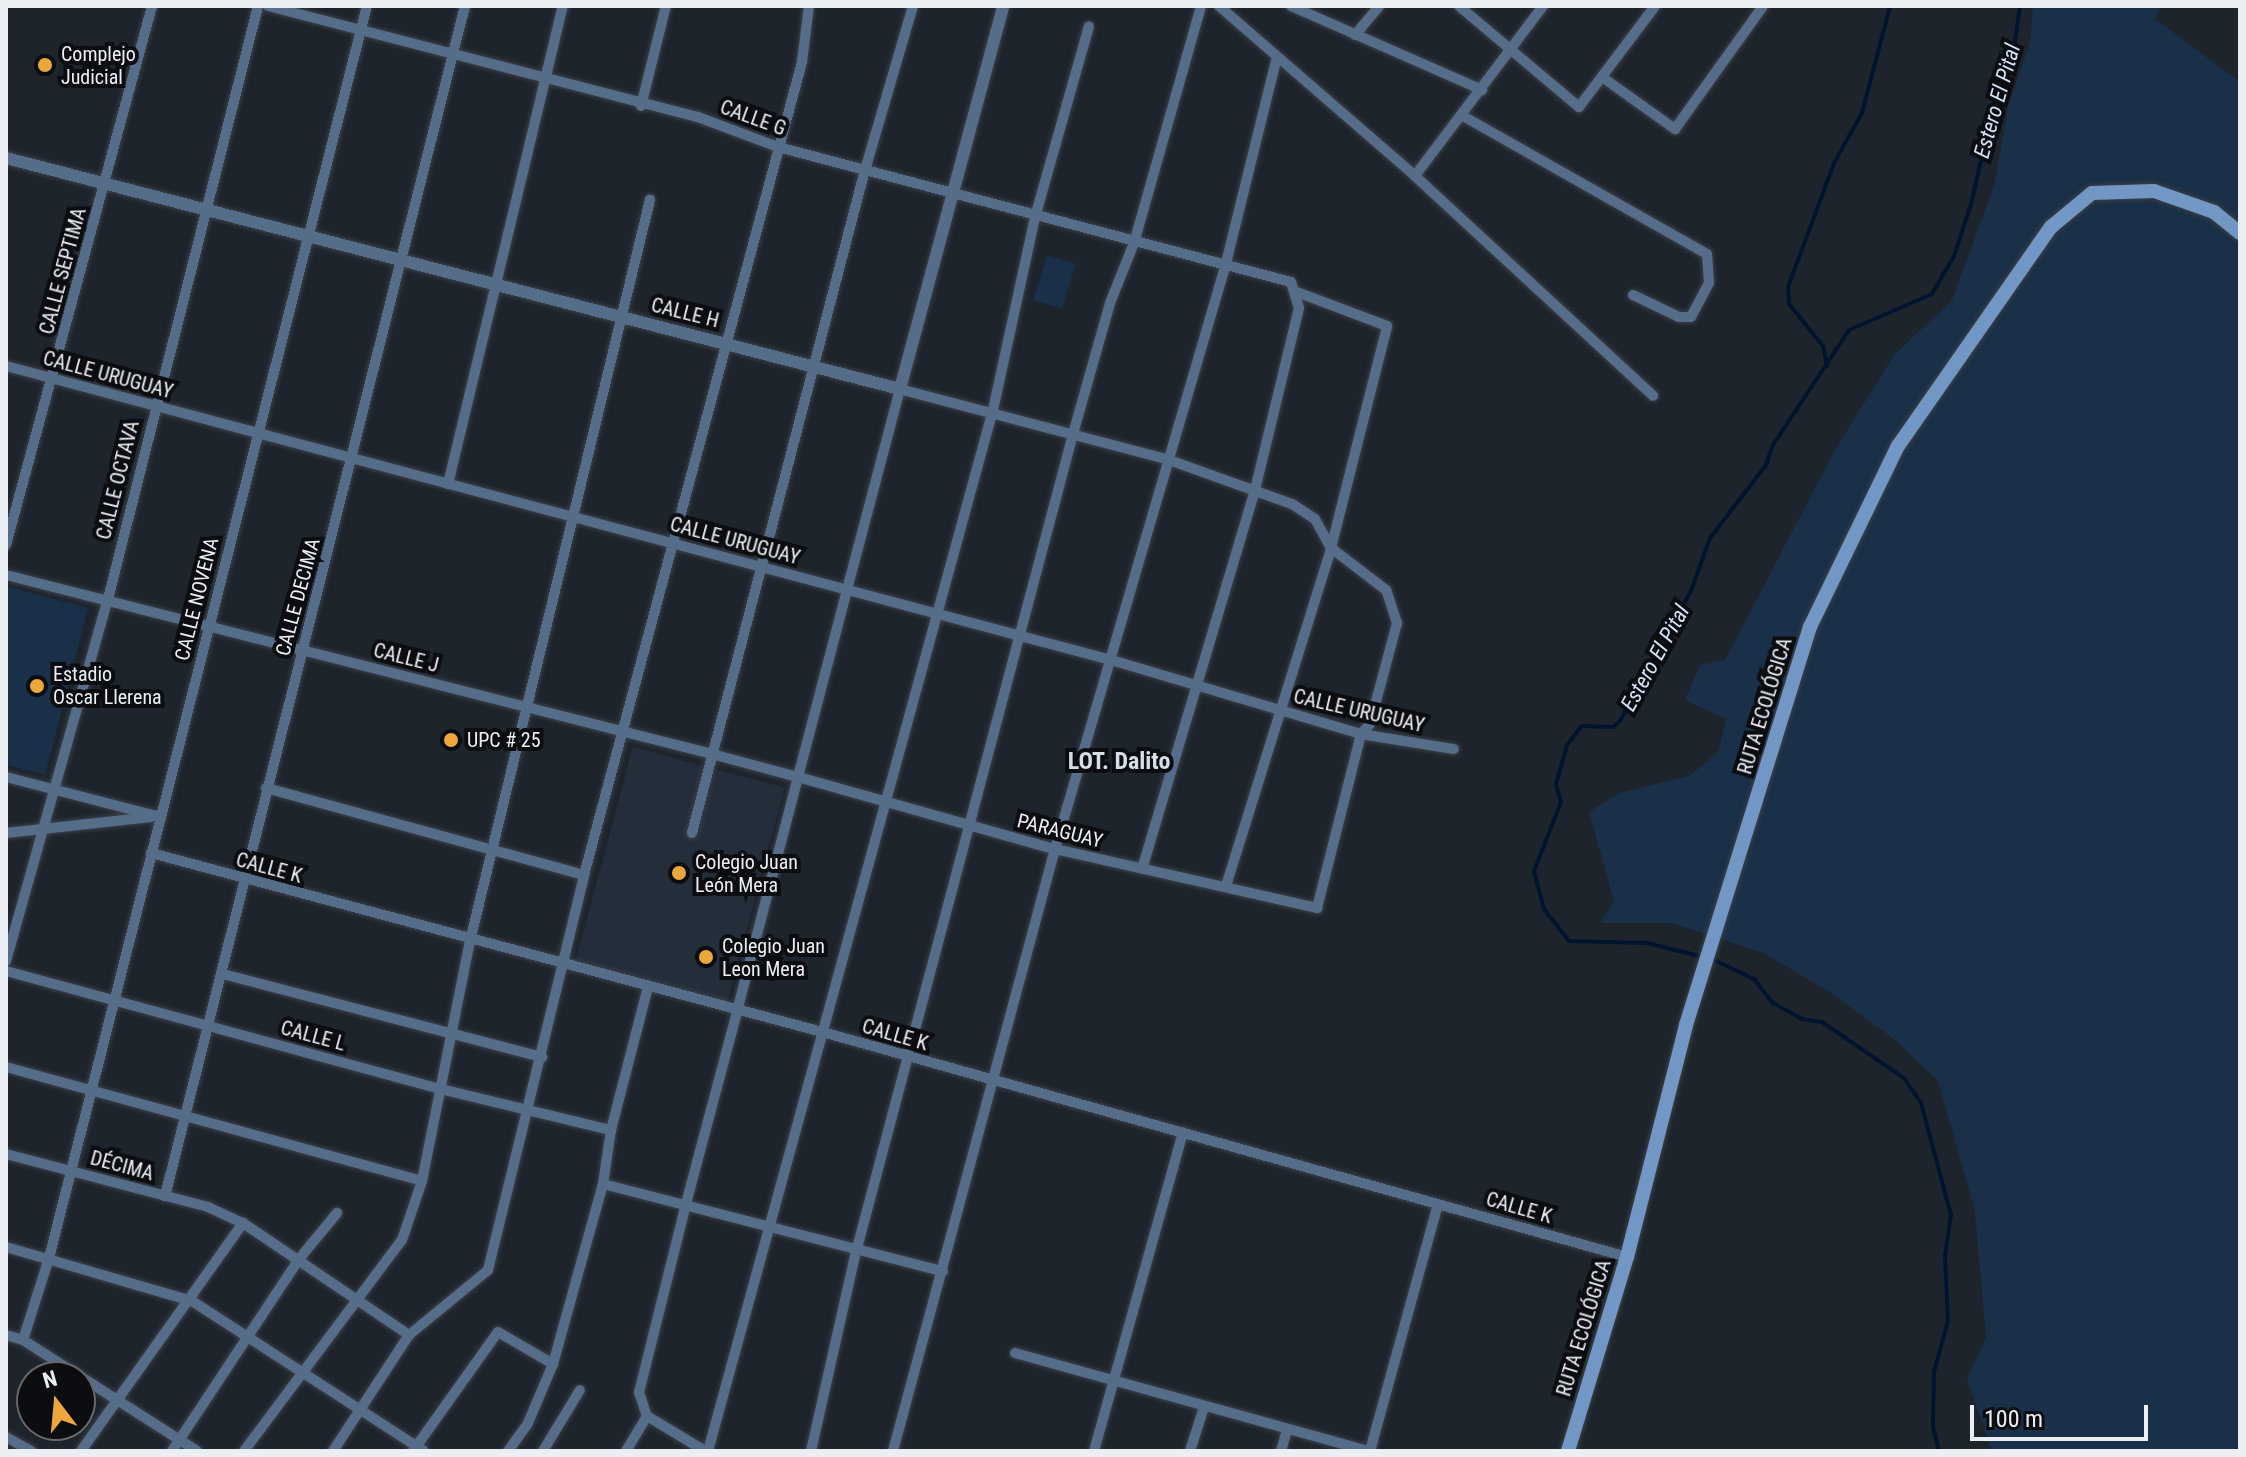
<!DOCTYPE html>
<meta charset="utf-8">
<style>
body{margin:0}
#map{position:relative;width:2246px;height:1457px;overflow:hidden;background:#1e242c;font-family:"Roboto Condensed",sans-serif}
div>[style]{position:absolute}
.built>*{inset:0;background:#242e3b;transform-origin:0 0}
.green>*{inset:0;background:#1a2f48;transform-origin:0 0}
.stream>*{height:4px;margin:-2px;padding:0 2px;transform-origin:2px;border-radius:2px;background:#01142e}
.roads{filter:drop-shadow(0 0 2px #3b4048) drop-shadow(0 0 2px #3b4048)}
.minor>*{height:10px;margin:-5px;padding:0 5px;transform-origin:5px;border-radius:5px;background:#566d8a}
.tertiary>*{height:12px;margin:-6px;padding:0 6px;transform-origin:6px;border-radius:6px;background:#566d8a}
.secondary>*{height:14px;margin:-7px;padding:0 7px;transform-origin:7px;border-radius:7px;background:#7297c5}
.dots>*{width:22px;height:22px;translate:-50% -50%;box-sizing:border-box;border:4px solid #0b0d11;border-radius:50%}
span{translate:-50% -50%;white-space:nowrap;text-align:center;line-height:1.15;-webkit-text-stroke:8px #0b0d11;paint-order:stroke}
.poi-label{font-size:20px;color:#ebeff4}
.left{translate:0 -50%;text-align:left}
.street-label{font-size:20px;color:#ebeff4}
.water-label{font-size:22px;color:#d2e3f9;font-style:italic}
.quarter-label{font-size:24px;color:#d5dee9;font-weight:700}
.frame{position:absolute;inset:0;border:8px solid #ebeff4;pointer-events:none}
.north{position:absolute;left:16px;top:1361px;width:80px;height:80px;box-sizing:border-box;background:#0b0d11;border:2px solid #65676c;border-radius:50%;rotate:344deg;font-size:22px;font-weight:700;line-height:32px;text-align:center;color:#ebeff4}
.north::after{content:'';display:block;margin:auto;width:28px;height:36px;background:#eda83c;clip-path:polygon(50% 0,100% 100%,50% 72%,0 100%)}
.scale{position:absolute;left:1970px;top:1405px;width:178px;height:36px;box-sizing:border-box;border:4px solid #ebeff4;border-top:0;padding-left:10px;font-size:24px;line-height:28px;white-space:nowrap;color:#ebeff4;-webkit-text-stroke:6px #0b0d11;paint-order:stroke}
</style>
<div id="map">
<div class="built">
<i style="left:633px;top:747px;width:157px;height:221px;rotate:15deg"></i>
</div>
<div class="green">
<i style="clip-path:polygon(2033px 6px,2161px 6px,2155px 19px,2240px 82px,2240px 1451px,1992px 1451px,1967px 1379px,1986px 1338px,1975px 1211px,1938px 1081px,1895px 1040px,1830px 992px,1763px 953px,1672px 923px,1600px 923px,1614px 901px,1589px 812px,1619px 793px,1689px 776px,1718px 752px,1726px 719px,1685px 700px,1700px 665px,1725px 660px,1836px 448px,1894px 355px,1952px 300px,1994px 186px,2009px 103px,2030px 43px)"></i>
<i style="left:1047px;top:255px;width:30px;height:47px;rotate:17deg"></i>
<i style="clip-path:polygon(6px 586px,88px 608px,45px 775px,6px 765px)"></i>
</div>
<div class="stream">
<i style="left:1827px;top:366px;width:20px;rotate:-101deg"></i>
<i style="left:1823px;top:346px;width:54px;rotate:-129deg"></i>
<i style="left:1789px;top:304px;width:17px;rotate:-93deg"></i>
<i style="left:1788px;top:287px;width:132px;rotate:-69.6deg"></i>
<i style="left:1834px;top:163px;width:57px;rotate:-60.8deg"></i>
<i style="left:1862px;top:113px;width:111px;rotate:-75.3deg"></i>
<i style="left:1703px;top:957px;width:58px;rotate:-166deg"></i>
<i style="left:1647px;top:943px;width:78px;rotate:-178.5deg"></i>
<i style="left:1569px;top:941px;width:41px;rotate:-128deg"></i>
<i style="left:1544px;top:909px;width:39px;rotate:-105deg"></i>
<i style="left:1534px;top:871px;width:74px;rotate:-68.6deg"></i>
<i style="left:1561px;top:802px;width:19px;rotate:-106deg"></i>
<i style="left:1556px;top:784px;width:41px;rotate:-74.2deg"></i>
<i style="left:1567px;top:745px;width:24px;rotate:-52deg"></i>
<i style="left:1582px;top:726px;width:31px;rotate:2deg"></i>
<i style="left:1613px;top:727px;width:9px;rotate:-41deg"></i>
<i style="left:1620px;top:721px;width:148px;rotate:-61.4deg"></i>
<i style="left:1691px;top:591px;width:56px;rotate:-70.3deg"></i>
<i style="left:1710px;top:538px;width:92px;rotate:-52.5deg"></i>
<i style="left:1766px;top:465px;width:21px;rotate:-71deg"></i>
<i style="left:1773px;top:445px;width:138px;rotate:-56.5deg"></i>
<i style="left:1849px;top:330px;width:90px;rotate:-23.4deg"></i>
<i style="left:1932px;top:294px;width:44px;rotate:-59.9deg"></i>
<i style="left:1954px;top:256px;width:55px;rotate:-71.9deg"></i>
<i style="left:1971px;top:204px;width:108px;rotate:-77.1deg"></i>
<i style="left:1995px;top:99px;width:48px;rotate:-67.8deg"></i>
<i style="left:2013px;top:55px;width:49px;rotate:-81.9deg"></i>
<i style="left:1712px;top:959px;width:47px;rotate:25.5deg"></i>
<i style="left:1754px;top:979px;width:31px;rotate:52deg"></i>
<i style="left:1773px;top:1003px;width:33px;rotate:29deg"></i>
<i style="left:1802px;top:1019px;width:20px;rotate:9deg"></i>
<i style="left:1822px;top:1022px;width:99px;rotate:34.3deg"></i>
<i style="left:1904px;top:1078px;width:30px;rotate:56deg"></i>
<i style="left:1921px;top:1103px;width:116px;rotate:75deg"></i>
<i style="left:1951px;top:1215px;width:41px;rotate:98.3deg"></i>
<i style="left:1945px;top:1256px;width:65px;rotate:87.4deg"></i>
<i style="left:1948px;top:1321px;width:53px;rotate:105.4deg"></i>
<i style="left:1934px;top:1372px;width:54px;rotate:91.1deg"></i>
<i style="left:1933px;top:1426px;width:26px;rotate:77deg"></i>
</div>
<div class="roads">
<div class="minor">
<i style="left:268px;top:6px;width:444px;rotate:14.5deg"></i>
<i style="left:698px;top:117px;width:85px;rotate:20.6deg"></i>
<i style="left:778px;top:147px;width:530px;rotate:14.74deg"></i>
<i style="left:1291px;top:282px;width:27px;rotate:73deg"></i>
<i style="left:1299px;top:308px;width:187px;rotate:103.6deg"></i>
<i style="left:1255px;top:490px;width:395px;rotate:106.6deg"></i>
<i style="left:1219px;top:6px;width:259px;rotate:40.9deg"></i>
<i style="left:1291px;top:6px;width:209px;rotate:23.7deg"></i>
<i style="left:1459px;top:6px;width:157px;rotate:40.1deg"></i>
<i style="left:1579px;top:107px;width:126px;rotate:-53deg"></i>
<i style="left:1543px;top:6px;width:213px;rotate:127deg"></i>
<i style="left:1415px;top:176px;width:324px;rotate:42.7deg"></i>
<i style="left:1355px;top:35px;width:38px;rotate:-50deg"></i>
<i style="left:1602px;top:77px;width:90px;rotate:35.5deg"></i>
<i style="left:1675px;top:129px;width:151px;rotate:-54.4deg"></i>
<i style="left:641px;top:106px;width:103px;rotate:-76deg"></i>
<i style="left:1463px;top:116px;width:280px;rotate:29.5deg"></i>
<i style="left:1707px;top:254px;width:29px;rotate:86deg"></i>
<i style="left:1709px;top:283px;width:38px;rotate:118deg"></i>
<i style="left:1691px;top:317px;width:12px;rotate:180deg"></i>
<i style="left:1679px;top:317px;width:51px;rotate:-154.4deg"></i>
<i style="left:6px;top:366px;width:1143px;rotate:14.9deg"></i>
<i style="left:1111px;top:660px;width:261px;rotate:16.5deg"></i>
<i style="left:1361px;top:734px;width:94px;rotate:9.2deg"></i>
<i style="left:448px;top:484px;width:492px;rotate:-76.5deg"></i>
<i style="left:6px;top:545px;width:558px;rotate:-74.84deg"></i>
<i style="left:6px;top:575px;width:728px;rotate:14.23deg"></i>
<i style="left:712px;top:754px;width:89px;rotate:15deg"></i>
<i style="left:798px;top:777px;width:267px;rotate:15.7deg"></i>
<i style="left:1055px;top:849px;width:269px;rotate:12.7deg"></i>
<i style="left:1317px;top:908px;width:179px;rotate:-75.8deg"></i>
<i style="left:1361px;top:734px;width:13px;rotate:-48deg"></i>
<i style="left:1370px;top:724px;width:105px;rotate:-75deg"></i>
<i style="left:1397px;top:623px;width:35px;rotate:-108deg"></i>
<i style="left:1386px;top:590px;width:69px;rotate:-142.6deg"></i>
<i style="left:1331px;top:548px;width:33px;rotate:-119deg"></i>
<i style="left:1315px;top:519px;width:27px;rotate:-147deg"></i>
<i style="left:1292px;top:504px;width:134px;rotate:-160.3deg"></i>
<i style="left:1166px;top:459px;width:275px;rotate:-165.3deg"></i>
<i style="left:900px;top:389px;width:208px;rotate:104.8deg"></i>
<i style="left:847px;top:590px;width:193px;rotate:104.7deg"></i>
<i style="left:798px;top:777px;width:243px;rotate:104.6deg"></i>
<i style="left:737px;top:1012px;width:203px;rotate:104.9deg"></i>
<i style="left:685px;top:1208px;width:190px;rotate:104deg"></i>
<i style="left:639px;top:1392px;width:25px;rotate:72deg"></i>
<i style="left:647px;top:1416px;width:68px;rotate:31.1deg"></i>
<i style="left:6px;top:777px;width:160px;rotate:14.5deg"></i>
<i style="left:266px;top:788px;width:330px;rotate:15.3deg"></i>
<i style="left:6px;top:833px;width:146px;rotate:-6.3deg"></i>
<i style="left:692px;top:833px;width:685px;rotate:-75.38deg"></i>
<i style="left:865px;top:170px;width:171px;rotate:-73.7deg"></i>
<i style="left:151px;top:853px;width:699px;rotate:14.93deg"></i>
<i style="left:826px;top:1033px;width:832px;rotate:15.62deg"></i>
<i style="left:1226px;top:886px;width:354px;rotate:-72.7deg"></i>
<i style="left:1331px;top:548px;width:229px;rotate:-75.8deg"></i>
<i style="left:1387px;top:326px;width:96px;rotate:-159.3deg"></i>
<i style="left:6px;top:961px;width:376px;rotate:-74.3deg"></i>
<i style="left:108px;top:599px;width:612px;rotate:-75.8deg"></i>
<i style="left:6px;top:971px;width:451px;rotate:15.2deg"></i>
<i style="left:441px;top:1089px;width:175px;rotate:13.6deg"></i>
<i style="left:223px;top:974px;width:330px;rotate:14.6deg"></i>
<i style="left:6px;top:1067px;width:431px;rotate:15.3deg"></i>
<i style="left:6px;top:1154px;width:209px;rotate:14.7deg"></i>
<i style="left:208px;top:1207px;width:38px;rotate:25deg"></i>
<i style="left:243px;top:1223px;width:200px;rotate:34deg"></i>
<i style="left:409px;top:1335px;width:102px;rotate:-39.4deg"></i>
<i style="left:488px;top:1270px;width:406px;rotate:-76.3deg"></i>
<i style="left:584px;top:875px;width:842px;rotate:-74.99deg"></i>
<i style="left:802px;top:62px;width:56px;rotate:-82.9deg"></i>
<i style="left:603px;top:1184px;width:351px;rotate:14.4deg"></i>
<i style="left:165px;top:1196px;width:1227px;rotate:-75.85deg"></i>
<i style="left:6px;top:1247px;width:194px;rotate:16.2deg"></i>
<i style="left:192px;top:1301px;width:276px;rotate:32.9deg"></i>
<i style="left:6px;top:1335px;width:18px;rotate:16deg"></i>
<i style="left:23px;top:1340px;width:206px;rotate:32.5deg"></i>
<i style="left:23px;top:1340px;width:86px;rotate:-72.4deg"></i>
<i style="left:49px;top:1258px;width:1292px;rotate:-75.75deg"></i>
<i style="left:1015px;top:1353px;width:366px;rotate:15.5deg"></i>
<i style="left:6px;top:1437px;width:29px;rotate:29deg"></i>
<i style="left:81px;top:1451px;width:280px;rotate:-54.6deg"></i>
<i style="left:172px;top:1451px;width:230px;rotate:-56.5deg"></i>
<i style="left:299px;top:1259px;width:60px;rotate:-50.4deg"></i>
<i style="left:244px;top:1451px;width:264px;rotate:-53.2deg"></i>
<i style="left:402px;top:1240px;width:62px;rotate:-71.3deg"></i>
<i style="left:422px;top:1181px;width:245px;rotate:-78.7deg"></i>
<i style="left:470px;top:941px;width:763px;rotate:-76.35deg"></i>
<i style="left:333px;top:1451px;width:139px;rotate:-56.8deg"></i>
<i style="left:413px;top:1451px;width:146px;rotate:-54.5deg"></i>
<i style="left:498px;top:1332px;width:64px;rotate:30.2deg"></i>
<i style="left:508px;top:1451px;width:34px;rotate:-54deg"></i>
<i style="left:528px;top:1423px;width:64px;rotate:-67deg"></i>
<i style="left:553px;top:1364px;width:187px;rotate:-74.5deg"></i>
<i style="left:603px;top:1184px;width:55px;rotate:-81.6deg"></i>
<i style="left:611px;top:1130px;width:148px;rotate:-75.5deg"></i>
<i style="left:543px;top:1451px;width:71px;rotate:-58.8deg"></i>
<i style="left:626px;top:1451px;width:41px;rotate:-59deg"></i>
<i style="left:708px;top:1451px;width:1079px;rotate:-74.69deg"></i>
<i style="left:993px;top:410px;width:198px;rotate:-77.7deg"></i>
<i style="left:1035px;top:217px;width:198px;rotate:-74.2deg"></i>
<i style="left:811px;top:1451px;width:204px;rotate:-77.3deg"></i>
<i style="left:856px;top:1252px;width:846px;rotate:-75.14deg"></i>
<i style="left:1073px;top:434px;width:136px;rotate:-74.2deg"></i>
<i style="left:1110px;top:303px;width:65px;rotate:-68.2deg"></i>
<i style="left:1134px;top:243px;width:246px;rotate:-74.2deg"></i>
<i style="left:893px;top:1451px;width:623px;rotate:-74.94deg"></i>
<i style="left:1055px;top:849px;width:606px;rotate:-73.72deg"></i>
<i style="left:1225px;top:267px;width:216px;rotate:-76.1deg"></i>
<i style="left:1094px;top:1451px;width:331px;rotate:-74.4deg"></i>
<i style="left:1190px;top:1451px;width:46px;rotate:-72.3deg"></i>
<i style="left:1281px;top:1451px;width:22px;rotate:-74deg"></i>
<i style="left:1370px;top:1451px;width:256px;rotate:-74.6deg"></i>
</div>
<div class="tertiary">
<i style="left:6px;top:158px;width:923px;rotate:14.49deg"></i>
<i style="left:900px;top:389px;width:397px;rotate:-74.9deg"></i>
</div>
<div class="secondary">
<i style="left:1568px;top:1451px;width:203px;rotate:-73.1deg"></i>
<i style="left:1627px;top:1257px;width:239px;rotate:-75.7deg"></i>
<i style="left:1686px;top:1025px;width:417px;rotate:-72.7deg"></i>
<i style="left:1810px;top:627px;width:201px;rotate:-64.1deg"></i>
<i style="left:1898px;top:446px;width:267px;rotate:-55.1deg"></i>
<i style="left:2051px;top:227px;width:53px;rotate:-39.7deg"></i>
<i style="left:2092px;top:193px;width:62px;rotate:-1.8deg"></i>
<i style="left:2154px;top:191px;width:64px;rotate:19.3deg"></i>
<i style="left:2214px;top:212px;width:33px;rotate:39deg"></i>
</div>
</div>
<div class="dots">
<i style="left:45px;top:65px;background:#eda83c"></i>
<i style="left:37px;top:686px;background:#eda83c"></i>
<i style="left:451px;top:740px;background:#eda83c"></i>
<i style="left:679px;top:873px;background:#eda83c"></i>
<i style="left:706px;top:957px;background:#eda83c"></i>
</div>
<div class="poi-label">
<span class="left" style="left:61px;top:66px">Complejo<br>Judicial</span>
<span class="left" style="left:53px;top:686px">Estadio<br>Oscar Llerena</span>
<span class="left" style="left:467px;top:740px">UPC # 25</span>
<span class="left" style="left:695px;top:874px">Colegio Juan<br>León Mera</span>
<span class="left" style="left:722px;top:958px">Colegio Juan<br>Leon Mera</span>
</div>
<div class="street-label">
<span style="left:753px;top:118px;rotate:20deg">CALLE G</span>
<span style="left:63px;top:271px;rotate:-75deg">CALLE SEPTIMA</span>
<span style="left:685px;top:313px;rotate:14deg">CALLE H</span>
<span style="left:108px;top:375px;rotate:15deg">CALLE URUGUAY</span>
<span style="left:118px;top:480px;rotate:-76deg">CALLE OCTAVA</span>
<span style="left:735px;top:541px;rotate:15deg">CALLE URUGUAY</span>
<span style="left:298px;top:597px;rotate:-75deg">CALLE DECIMA</span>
<span style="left:197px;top:599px;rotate:-76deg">CALLE NOVENA</span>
<span style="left:406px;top:658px;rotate:14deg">CALLE J</span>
<span style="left:1765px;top:706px;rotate:-73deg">RUTA ECOLÓGICA</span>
<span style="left:1359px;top:711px;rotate:13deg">CALLE URUGUAY</span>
<span style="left:1060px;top:831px;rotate:14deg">PARAGUAY</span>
<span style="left:269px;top:868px;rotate:15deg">CALLE K</span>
<span style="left:895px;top:1035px;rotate:16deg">CALLE K</span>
<span style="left:313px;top:1036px;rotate:15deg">CALLE L</span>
<span style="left:122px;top:1166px;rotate:15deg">DÉCIMA</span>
<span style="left:1519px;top:1208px;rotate:16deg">CALLE K</span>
<span style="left:1584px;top:1328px;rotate:-73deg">RUTA ECOLÓGICA</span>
</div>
<div class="water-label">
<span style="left:1997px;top:101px;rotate:-74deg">Estero El Pital</span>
<span style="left:1655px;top:658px;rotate:-61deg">Estero El Pital</span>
</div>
<div class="quarter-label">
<span style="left:1119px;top:762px">LOT. Dalito</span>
</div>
<div class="frame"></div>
<div class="north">N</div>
<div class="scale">100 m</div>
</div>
